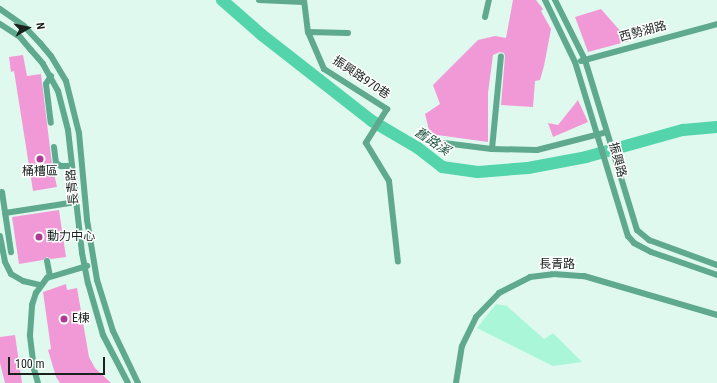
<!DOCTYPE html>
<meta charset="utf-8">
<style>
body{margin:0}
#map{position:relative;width:717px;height:383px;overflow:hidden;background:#e0f9ef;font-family:"Roboto Condensed","Noto Sans TC",sans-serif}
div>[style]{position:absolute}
.green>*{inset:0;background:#aaf6d9}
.river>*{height:12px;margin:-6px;padding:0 6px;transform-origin:6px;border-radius:6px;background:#53d4ab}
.building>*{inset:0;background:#f199d6}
.minor>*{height:6px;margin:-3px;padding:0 3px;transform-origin:3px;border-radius:3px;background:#5fa98f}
.dots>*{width:11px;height:11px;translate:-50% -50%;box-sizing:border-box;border:2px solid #fff;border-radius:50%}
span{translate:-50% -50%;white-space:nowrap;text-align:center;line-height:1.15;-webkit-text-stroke:3px #fff;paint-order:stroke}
.street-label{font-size:12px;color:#19221f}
.poi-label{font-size:12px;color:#19221f}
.left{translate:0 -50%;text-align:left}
.water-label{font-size:13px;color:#1e5342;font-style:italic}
.north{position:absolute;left:8px;top:8px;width:40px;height:40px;-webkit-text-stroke:3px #fff;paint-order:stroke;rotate:81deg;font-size:11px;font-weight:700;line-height:16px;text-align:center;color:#19221f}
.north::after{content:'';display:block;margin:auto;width:14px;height:18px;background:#19221f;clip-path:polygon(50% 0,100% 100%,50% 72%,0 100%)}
.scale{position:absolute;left:8px;top:357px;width:97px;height:18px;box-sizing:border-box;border:2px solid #19221f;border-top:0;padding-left:5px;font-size:12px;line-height:14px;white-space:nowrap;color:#19221f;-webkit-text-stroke:3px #fff;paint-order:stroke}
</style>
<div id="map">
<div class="green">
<i style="clip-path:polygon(496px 304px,507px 306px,544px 339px,553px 333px,582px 362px,553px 366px,477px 328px)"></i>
</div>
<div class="river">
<i style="left:222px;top:0;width:53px;rotate:41.2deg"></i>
<i style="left:262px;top:35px;width:140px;rotate:38deg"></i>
<i style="left:372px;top:121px;width:53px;rotate:30.4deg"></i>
<i style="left:418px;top:148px;width:31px;rotate:38deg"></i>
<i style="left:442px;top:167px;width:36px;rotate:8deg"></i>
<i style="left:478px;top:172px;width:50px;rotate:-4.6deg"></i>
<i style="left:528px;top:168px;width:59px;rotate:-10.7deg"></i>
<i style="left:586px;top:157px;width:101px;rotate:-15.6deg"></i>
<i style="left:683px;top:130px;width:34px;rotate:-5deg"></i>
</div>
<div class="building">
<i style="clip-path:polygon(513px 0,536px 0,543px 9px,541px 11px,551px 29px,544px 66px,540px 80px,535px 81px,533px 107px,501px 105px,505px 56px,504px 53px,500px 52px,493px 55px,488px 93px,488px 142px,430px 134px,425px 114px,440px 104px,433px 85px,478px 40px,495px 36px,506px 38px)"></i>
<i style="clip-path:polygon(601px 9px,629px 41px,588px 52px,575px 17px)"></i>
<i style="clip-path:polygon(23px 55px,27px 76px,41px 74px,52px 164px,57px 187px,33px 191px,14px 71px,11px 72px,9px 57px)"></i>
<i style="clip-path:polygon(578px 100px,588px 122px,553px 137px,548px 123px,558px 125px)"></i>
<i style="clip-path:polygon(59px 210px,66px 257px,51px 259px,47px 257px,43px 260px,19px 264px,12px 217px)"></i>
<i style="clip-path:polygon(66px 284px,67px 290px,77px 288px,89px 357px,95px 368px,111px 383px,60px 383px,56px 377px,48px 350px,51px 349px,43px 292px)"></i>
<i style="clip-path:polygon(15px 335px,22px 383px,5px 383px,0 363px,0 337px)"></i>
</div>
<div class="minor">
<i style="left:259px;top:0;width:44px;rotate:2.6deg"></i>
<i style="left:304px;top:0;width:32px;rotate:83deg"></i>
<i style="left:308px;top:32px;width:40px;rotate:66.6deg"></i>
<i style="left:324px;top:69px;width:75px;rotate:32.4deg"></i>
<i style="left:387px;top:109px;width:40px;rotate:122deg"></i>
<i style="left:366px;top:143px;width:44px;rotate:58.8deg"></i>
<i style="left:389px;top:181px;width:81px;rotate:83.7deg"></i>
<i style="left:545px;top:0;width:69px;rotate:64.2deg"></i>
<i style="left:575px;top:62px;width:182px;rotate:73.1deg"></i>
<i style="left:628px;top:236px;width:9px;rotate:49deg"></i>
<i style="left:634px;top:243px;width:19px;rotate:28deg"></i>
<i style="left:651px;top:252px;width:70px;rotate:19.2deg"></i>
<i style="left:555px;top:0;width:67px;rotate:63.4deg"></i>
<i style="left:585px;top:60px;width:178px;rotate:73deg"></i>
<i style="left:637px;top:230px;width:16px;rotate:40deg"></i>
<i style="left:649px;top:240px;width:72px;rotate:20.2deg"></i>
<i style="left:0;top:9px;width:29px;rotate:35deg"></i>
<i style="left:24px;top:26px;width:23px;rotate:47deg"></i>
<i style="left:40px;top:43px;width:17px;rotate:50deg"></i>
<i style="left:51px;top:56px;width:29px;rotate:59deg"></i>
<i style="left:66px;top:81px;width:54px;rotate:76deg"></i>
<i style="left:79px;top:133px;width:87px;rotate:84.7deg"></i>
<i style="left:87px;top:220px;width:61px;rotate:80.5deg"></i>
<i style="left:97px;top:280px;width:53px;rotate:72.6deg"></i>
<i style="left:113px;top:331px;width:58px;rotate:64.3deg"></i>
<i style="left:485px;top:17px;width:17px;rotate:-77deg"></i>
<i style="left:0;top:24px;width:24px;rotate:33deg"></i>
<i style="left:20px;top:37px;width:17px;rotate:50deg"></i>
<i style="left:31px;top:50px;width:18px;rotate:49deg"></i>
<i style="left:43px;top:64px;width:31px;rotate:61deg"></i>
<i style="left:58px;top:91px;width:40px;rotate:75.6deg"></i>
<i style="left:68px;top:130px;width:124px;rotate:83.5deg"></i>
<i style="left:82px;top:253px;width:31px;rotate:79deg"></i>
<i style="left:88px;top:283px;width:54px;rotate:73.9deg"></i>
<i style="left:103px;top:335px;width:54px;rotate:62.5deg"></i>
<i style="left:308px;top:32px;width:40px;rotate:1.4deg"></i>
<i style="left:581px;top:61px;width:141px;rotate:-15.2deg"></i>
<i style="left:51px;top:76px;width:9px;rotate:122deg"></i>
<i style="left:46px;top:84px;width:39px;rotate:83deg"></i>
<i style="left:444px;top:143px;width:48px;rotate:7.1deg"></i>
<i style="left:492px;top:149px;width:45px;rotate:1.3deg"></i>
<i style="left:537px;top:150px;width:68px;rotate:-14.4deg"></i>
<i style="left:54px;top:147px;width:16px;rotate:83deg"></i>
<i style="left:56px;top:163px;width:6px;rotate:31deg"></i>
<i style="left:61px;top:166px;width:11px"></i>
<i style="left:492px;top:149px;width:93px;rotate:-84.5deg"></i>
<i style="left:2px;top:192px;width:61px;rotate:81.5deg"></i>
<i style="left:5px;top:213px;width:72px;rotate:-8.8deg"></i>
<i style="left:0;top:236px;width:26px;rotate:79deg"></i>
<i style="left:5px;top:262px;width:13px;rotate:63deg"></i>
<i style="left:11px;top:274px;width:14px;rotate:30deg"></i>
<i style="left:23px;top:281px;width:17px;rotate:13deg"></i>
<i style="left:47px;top:261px;width:15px;rotate:79deg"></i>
<i style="left:38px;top:383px;width:15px;rotate:-106deg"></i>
<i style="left:34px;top:369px;width:34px;rotate:-97deg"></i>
<i style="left:30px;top:335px;width:30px;rotate:-86deg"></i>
<i style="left:32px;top:305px;width:13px;rotate:-72deg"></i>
<i style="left:36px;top:293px;width:19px;rotate:-54deg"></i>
<i style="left:47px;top:278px;width:42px;rotate:-16.7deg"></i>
<i style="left:456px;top:383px;width:37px;rotate:-81deg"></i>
<i style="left:462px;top:346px;width:32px;rotate:-64deg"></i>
<i style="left:476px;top:317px;width:33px;rotate:-46deg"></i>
<i style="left:499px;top:293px;width:35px;rotate:-27deg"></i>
<i style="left:530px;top:277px;width:23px;rotate:-7deg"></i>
<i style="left:553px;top:274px;width:31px;rotate:4deg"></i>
<i style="left:584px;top:276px;width:139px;rotate:16.3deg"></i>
</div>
<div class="dots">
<i style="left:40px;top:159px;background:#ad3991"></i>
<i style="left:39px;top:237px;background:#ad3991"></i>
<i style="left:64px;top:319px;background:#ad3991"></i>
</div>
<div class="street-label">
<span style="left:643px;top:32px;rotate:-15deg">西勢湖路</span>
<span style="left:361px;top:78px;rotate:34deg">振興路970巷</span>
<span style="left:617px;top:160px;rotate:75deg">振興路</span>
<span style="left:73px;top:187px;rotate:-95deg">長青路</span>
<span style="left:557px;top:265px">長青路</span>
</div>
<div class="poi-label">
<span style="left:40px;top:172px">桶槽區</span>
<span class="left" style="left:47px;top:237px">動力中心</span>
<span class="left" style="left:72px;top:319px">E棟</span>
</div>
<div class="water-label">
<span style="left:432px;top:142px;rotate:34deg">舊路溪</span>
</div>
<div class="north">N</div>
<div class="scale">100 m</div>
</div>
